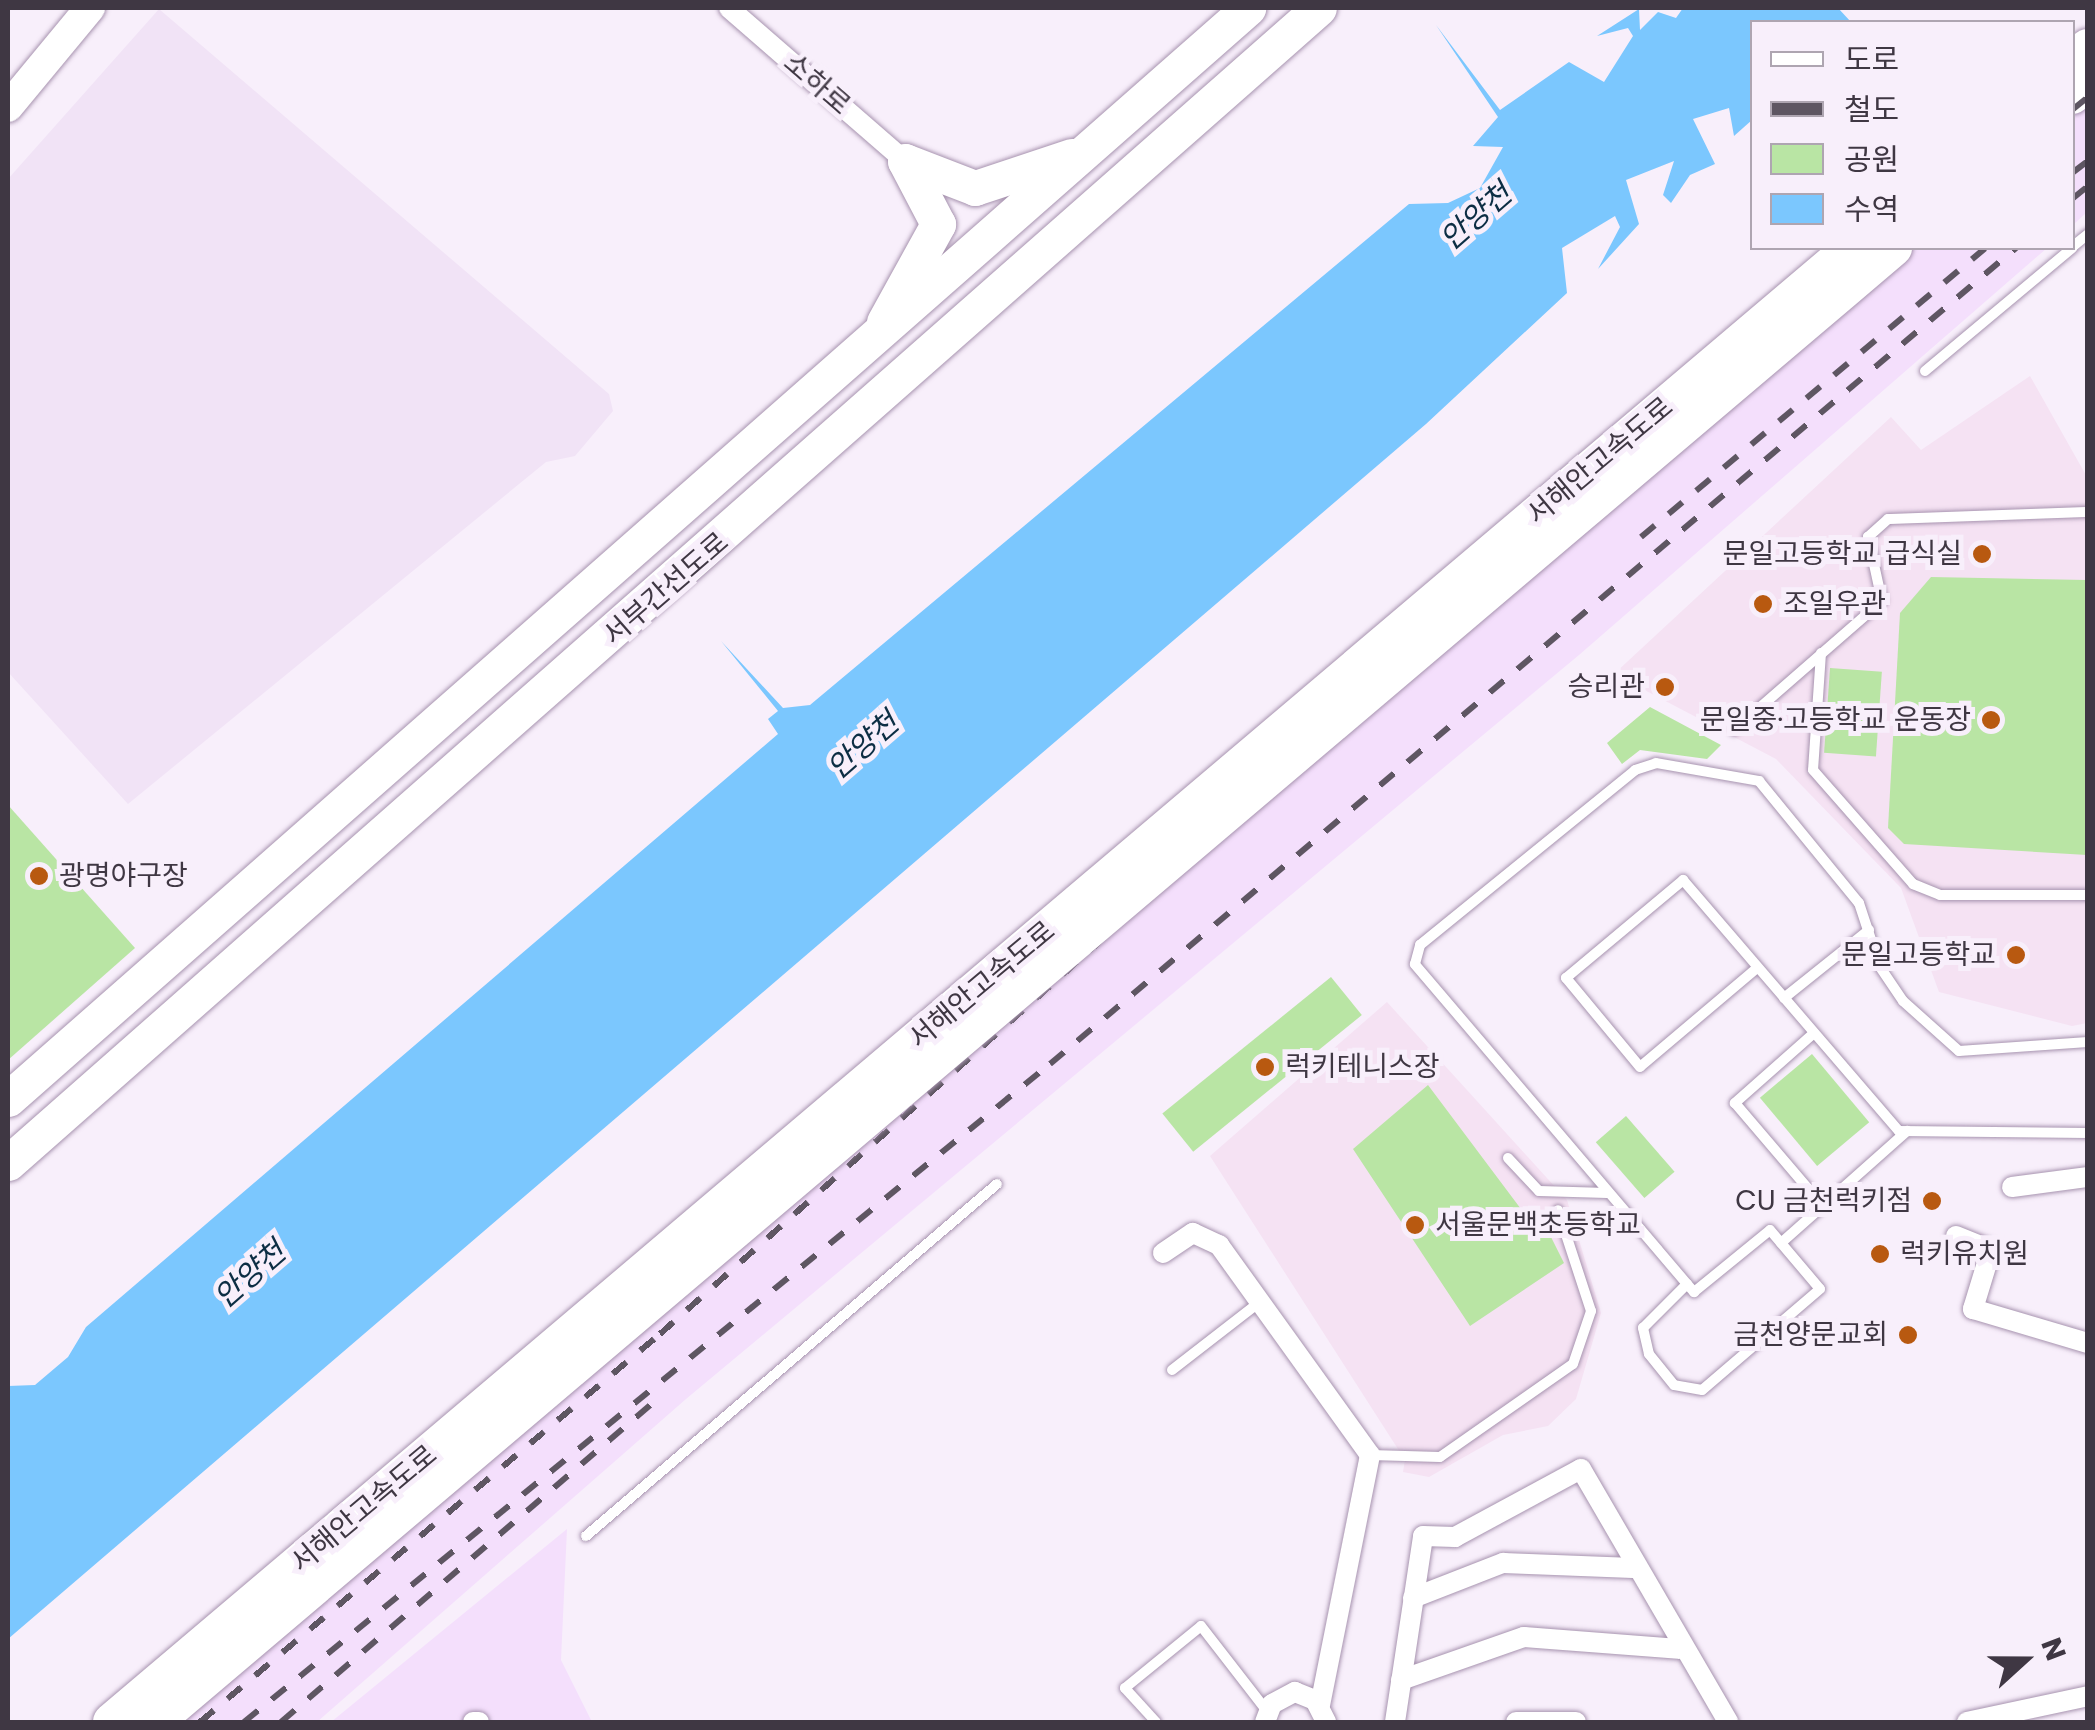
<!DOCTYPE html>
<meta charset="utf-8">
<style>
body{margin:0}
#map{position:relative;width:2095px;height:1730px;overflow:hidden;background:#f8effb;font-family:Poppins,"Noto Sans KR",sans-serif}
div>[style]{position:absolute}
.commercial>*{inset:0;background:#f1e3f6}
.built>*{inset:0;background:#f4dffc}
.education>*{inset:0;background:#f5e2f3}
.green>*{inset:0;background:#b9e5a4;transform-origin:0 0}
.water>*{inset:0;background:#7bc7fe}
.roads{filter:drop-shadow(0 0 2px #a793af) drop-shadow(0 0 2px #a793af)}
.service>*{height:10px;margin:-5px;padding:0 5px;transform-origin:5px;border-radius:5px;background:#fff}
.minor>*{height:20px;margin:-10px;padding:0 10px;transform-origin:10px;border-radius:10px;background:#fff}
.secondary>*{height:30px;margin:-15px;padding:0 15px;transform-origin:15px;border-radius:15px;background:#fff}
.trunk>*{height:35px;margin:-17.5px;padding:0 17.5px;transform-origin:17.5px;border-radius:17.5px;background:#fff}
.motorway>*{height:38px;margin:-19px;padding:0 19px;transform-origin:19px;border-radius:19px;background:#fff}
.rail>*{height:6px;margin-top:-3px;transform-origin:0;background:repeating-linear-gradient(90deg,#5e5662 0 18px,transparent 0 36px)}
.bridges{filter:drop-shadow(0 0 2px #a793af) drop-shadow(0 0 2px #a793af)}
.motorway-bridge>*{height:38px;margin:-19px;padding:0 19px;transform-origin:19px;border-radius:19px;background:#fff}
.dots>*{width:28px;height:28px;translate:-50% -50%;box-sizing:border-box;border:5px solid #f8effb;border-radius:50%}
span{translate:-50% -50%;white-space:nowrap;text-align:center;line-height:1.15;-webkit-text-stroke:10px #f8effb;paint-order:stroke}
.street-label{font-size:28px;color:#3f3743}
.poi-label{font-size:28px;color:#3f3743}
.right{translate:-100% -50%;text-align:right}
.left{translate:0 -50%;text-align:left}
.water-label{font-size:30px;color:#0d2e44;font-style:italic}
.frame{position:absolute;inset:0;border:10px solid #3f3743;pointer-events:none}
.legend{position:absolute;left:1750px;top:20px;width:325px;height:230px;box-sizing:border-box;background:#f8effb;border:2px solid #aea5b1;margin:0;padding:12px 18px;list-style:none;font-size:30px;color:#3f3743}
.legend li{display:flex;align-items:center;gap:20px;height:50px}
.legend b{width:50px;border:2px solid #aea5b1}
.north{position:absolute;left:1975px;top:1610px;width:100px;height:100px;-webkit-text-stroke:8px #f8effb;paint-order:stroke;rotate:69deg;font-size:28px;font-weight:700;line-height:40px;text-align:center;color:#3f3743}
.north::after{content:'';display:block;margin:auto;width:35px;height:45px;background:#3f3743;clip-path:polygon(50% 0,100% 100%,50% 72%,0 100%)}
</style>
<div id="map">
<div class="commercial">
<i style="clip-path:polygon(159px 9px,609px 394px,613px 411px,575px 456px,546px 462px,128px 804px,8px 672px,8px 179px)"></i>
</div>
<div class="built">
<i style="clip-path:polygon(2087px 72px,2087px 212px,2073px 225px,2073px 85px)"></i>
<i style="clip-path:polygon(1881px 248px,2047px 248px,1579px 655px,686px 1399px,317px 1722px,169px 1722px)"></i>
<i style="clip-path:polygon(567px 1529px,561px 1660px,592px 1722px,331px 1722px)"></i>
</div>
<div class="education">
<i style="clip-path:polygon(2030px 376px,2087px 477px,2087px 1023px,2072px 1026px,1939px 992px,1901px 888px,1776px 759px,1614px 674px,1891px 417px,1921px 450px)"></i>
<i style="clip-path:polygon(1387px 1002px,1567px 1200px,1601px 1313px,1576px 1399px,1548px 1426px,1503px 1435px,1429px 1477px,1403px 1472px,1405px 1460px,1210px 1156px)"></i>
</div>
<div class="green">
<i style="clip-path:polygon(1931px 577px,2087px 580px,2087px 855px,1904px 844px,1888px 828px,1900px 613px)"></i>
<i style="left:1830px;top:668px;width:52px;height:85px;rotate:4deg"></i>
<i style="clip-path:polygon(1650px 707px,1721px 745px,1707px 759px,1640px 750px,1622px 764px,1607px 743px)"></i>
<i style="clip-path:polygon(8px 805px,135px 948px,8px 1060px)"></i>
<i style="left:1331px;top:977px;width:49px;height:217px;rotate:51deg"></i>
<i style="left:1812px;top:1054px;width:89px;height:68px;rotate:50deg"></i>
<i style="clip-path:polygon(1428px 1085px,1527px 1217px,1541px 1217px,1564px 1263px,1470px 1326px,1353px 1149px)"></i>
<i style="left:1626px;top:1116px;width:74px;height:40px;rotate:49deg"></i>
</div>
<div class="water">
<i style="clip-path:polygon(1683px 8px,1838px 8px,1851px 22px,1752px 22px,1752px 120px,1734px 136px,1729px 108px,1693px 119px,1715px 164px,1690px 175px,1671px 203px,1663px 195px,1674px 161px,1626px 180px,1639px 224px,1598px 269px,1620px 227px,1615px 216px,1562px 248px,1567px 293px,1426px 424px,8px 1639px,8px 1386px,35px 1385px,68px 1357px,86px 1327px,778px 734px,768px 719px,778px 711px,721px 641px,783px 708px,810px 705px,1409px 204px,1448px 203px,1480px 188px,1503px 147px,1473px 146px,1498px 117px,1436px 25px,1500px 110px,1569px 62px,1604px 82px,1633px 36px,1628px 28px,1597px 36px,1639px 9px,1640px 30px,1658px 12px,1676px 18px)"></i>
</div>
<div class="roads">
<div class="service">
<i style="left:2072px;top:247px;width:21px;rotate:-39deg"></i>
<i style="left:1925px;top:371px;width:192px;rotate:-39.9deg"></i>
<i style="left:1821px;top:653px;width:117px;rotate:93.9deg"></i>
<i style="left:1813px;top:770px;width:152px;rotate:48.7deg"></i>
<i style="left:1913px;top:884px;width:29px;rotate:22deg"></i>
<i style="left:1940px;top:895px;width:148px"></i>
<i style="left:1734px;top:730px;width:196px;rotate:-41.1deg"></i>
<i style="left:1882px;top:601px;width:66px;rotate:-102.3deg"></i>
<i style="left:1868px;top:537px;width:27px;rotate:-42deg"></i>
<i style="left:1888px;top:519px;width:200px;rotate:-2deg"></i>
<i style="left:1757px;top:968px;width:153px;rotate:139.8deg"></i>
<i style="left:1640px;top:1067px;width:116px;rotate:-129.7deg"></i>
<i style="left:1566px;top:978px;width:153px;rotate:-39.9deg"></i>
<i style="left:1683px;top:880px;width:331px;rotate:49.3deg"></i>
<i style="left:1899px;top:1131px;width:189px;rotate:0.6deg"></i>
<i style="left:1784px;top:998px;width:109px;rotate:-38.7deg"></i>
<i style="left:1814px;top:1033px;width:106px;rotate:138.5deg"></i>
<i style="left:1735px;top:1103px;width:135px;rotate:49.5deg"></i>
<i style="left:1508px;top:1158px;width:45px;rotate:46.8deg"></i>
<i style="left:1539px;top:1191px;width:68px;rotate:1.7deg"></i>
<i style="left:1781px;top:1243px;width:169px;rotate:-41.6deg"></i>
<i style="left:1687px;top:1284px;width:11px;rotate:49deg"></i>
<i style="left:1694px;top:1292px;width:98px;rotate:-39.2deg"></i>
<i style="left:1770px;top:1230px;width:77px;rotate:49.7deg"></i>
<i style="left:1820px;top:1289px;width:155px;rotate:139.4deg"></i>
<i style="left:1702px;top:1390px;width:28px;rotate:-170deg"></i>
<i style="left:1674px;top:1385px;width:40px;rotate:-129deg"></i>
<i style="left:1649px;top:1354px;width:27px;rotate:-103deg"></i>
<i style="left:1643px;top:1328px;width:62px;rotate:-45deg"></i>
<i style="left:1687px;top:1284px;width:420px;rotate:-130.4deg"></i>
<i style="left:1415px;top:964px;width:20px;rotate:-75deg"></i>
<i style="left:1420px;top:945px;width:277px;rotate:-39.1deg"></i>
<i style="left:1635px;top:770px;width:22px;rotate:-18deg"></i>
<i style="left:1656px;top:763px;width:105px;rotate:9.9deg"></i>
<i style="left:1759px;top:781px;width:158px;rotate:50.7deg"></i>
<i style="left:1859px;top:903px;width:67px;rotate:71.8deg"></i>
<i style="left:1880px;top:967px;width:41px;rotate:55.9deg"></i>
<i style="left:1903px;top:1001px;width:75px;rotate:41.8deg"></i>
<i style="left:1959px;top:1051px;width:129px;rotate:-4deg"></i>
<i style="left:1172px;top:1370px;width:113px;rotate:-37.8deg"></i>
<i style="left:1370px;top:1455px;width:70px;rotate:1.6deg"></i>
<i style="left:1440px;top:1457px;width:162px;rotate:-35deg"></i>
<i style="left:1573px;top:1364px;width:56px;rotate:-71.2deg"></i>
<i style="left:1591px;top:1311px;width:106px;rotate:-108.1deg"></i>
<i style="left:586px;top:1536px;width:541px;rotate:-40.58deg"></i>
<i style="left:1156px;top:1722px;width:46px;rotate:-132.4deg"></i>
<i style="left:1125px;top:1688px;width:98px;rotate:-39.2deg"></i>
<i style="left:1201px;top:1626px;width:108px;rotate:52.2deg"></i>
</div>
<div class="minor">
<i style="left:729px;top:8px;width:233px;rotate:41deg"></i>
<i style="left:2012px;top:1187px;width:77px;rotate:-7.5deg"></i>
<i style="left:1956px;top:1236px;width:38px;rotate:22deg"></i>
<i style="left:1991px;top:1250px;width:62px;rotate:107deg"></i>
<i style="left:1973px;top:1309px;width:120px;rotate:16.5deg"></i>
<i style="left:1163px;top:1253px;width:36px;rotate:-34deg"></i>
<i style="left:1193px;top:1233px;width:29px;rotate:25deg"></i>
<i style="left:1219px;top:1245px;width:259px;rotate:54.3deg"></i>
<i style="left:1370px;top:1455px;width:255px;rotate:101.3deg"></i>
<i style="left:1413px;top:1598px;width:97px;rotate:-21.3deg"></i>
<i style="left:1503px;top:1563px;width:130px;rotate:2.2deg"></i>
<i style="left:1401px;top:1680px;width:130px;rotate:-19.3deg"></i>
<i style="left:1524px;top:1637px;width:155px;rotate:4.4deg"></i>
<i style="left:473px;top:1722px;width:6px"></i>
<i style="left:1265px;top:1722px;width:19px;rotate:-69deg"></i>
<i style="left:1272px;top:1704px;width:26px;rotate:-28deg"></i>
<i style="left:1295px;top:1692px;width:22px;rotate:22deg"></i>
<i style="left:1315px;top:1700px;width:25px;rotate:63deg"></i>
<i style="left:1395px;top:1722px;width:188px;rotate:-81.4deg"></i>
<i style="left:1423px;top:1536px;width:32px;rotate:2deg"></i>
<i style="left:1455px;top:1537px;width:143px;rotate:-28.4deg"></i>
<i style="left:1581px;top:1469px;width:293px;rotate:59.8deg"></i>
<i style="left:1516px;top:1722px;width:60px"></i>
<i style="left:1967px;top:1722px;width:124px;rotate:-12.1deg"></i>
</div>
<div class="secondary">
<i style="left:8px;top:107px;width:129px;rotate:-50.4deg"></i>
</div>
<div class="trunk">
<i style="left:905px;top:161px;width:75px;rotate:21.1deg"></i>
<i style="left:975px;top:188px;width:102px;rotate:-18.3deg"></i>
<i style="left:884px;top:322px;width:112px;rotate:-61.1deg"></i>
<i style="left:938px;top:224px;width:71px;rotate:-117.6deg"></i>
<i style="left:8px;top:1099px;width:1652px;rotate:-41.34deg"></i>
<i style="left:8px;top:1163px;width:1747px;rotate:-41.38deg"></i>
</div>
<div class="motorway">
<i style="left:2072px;top:60px;width:20px;rotate:-37deg"></i>
<i style="left:2072px;top:95px;width:21px;rotate:-39deg"></i>
</div>
</div>
<div class="rail">
<i style="left:2072px;top:110px;width:21px;rotate:-39deg"></i>
<i style="left:2072px;top:173px;width:20px;rotate:-37deg"></i>
<i style="left:2072px;top:199px;width:21px;rotate:-39deg"></i>
<i style="left:1641px;top:537px;width:449px;rotate:-40deg"></i>
<i style="left:200px;top:1722px;width:602px;rotate:-40.15deg"></i>
<i style="left:660px;top:1334px;width:933px;rotate:-41.74deg"></i>
<i style="left:1356px;top:713px;width:722px;rotate:-40.11deg"></i>
<i style="left:244px;top:1722px;width:1040px;rotate:-39.23deg"></i>
<i style="left:1050px;top:1064px;width:1265px;rotate:-40.19deg"></i>
<i style="left:281px;top:1722px;width:502px;rotate:-40.64deg"></i>
</div>
<div class="bridges">
<div class="motorway-bridge">
<i style="left:112px;top:1722px;width:2280px;rotate:-40.27deg"></i>
<i style="left:154px;top:1722px;width:2280px;rotate:-40.29deg"></i>
</div>
</div>
<div class="dots">
<i style="left:1982px;top:554px;background:#b85910"></i>
<i style="left:1763px;top:604px;background:#b85910"></i>
<i style="left:1665px;top:687px;background:#b85910"></i>
<i style="left:1991px;top:720px;background:#b85910"></i>
<i style="left:39px;top:876px;background:#b85910"></i>
<i style="left:2016px;top:955px;background:#b85910"></i>
<i style="left:1265px;top:1067px;background:#b85910"></i>
<i style="left:1932px;top:1201px;background:#b85910"></i>
<i style="left:1415px;top:1225px;background:#b85910"></i>
<i style="left:1880px;top:1254px;background:#b85910"></i>
<i style="left:1908px;top:1335px;background:#b85910"></i>
</div>
<div class="street-label">
<span style="left:817px;top:84px;rotate:41deg">소하로</span>
<span style="left:1600px;top:461px;rotate:-40deg">서해안고속도로</span>
<span style="left:666px;top:589px;rotate:-41deg">서부간선도로</span>
<span style="left:982px;top:985px;rotate:-40deg">서해안고속도로</span>
<span style="left:364px;top:1509px;rotate:-40deg">서해안고속도로</span>
</div>
<div class="poi-label">
<span class="right" style="left:1962px;top:554px">문일고등학교 급식실</span>
<span class="left" style="left:1783px;top:604px">조일우관</span>
<span class="right" style="left:1645px;top:687px">승리관</span>
<span class="right" style="left:1971px;top:720px">문일중·고등학교 운동장</span>
<span class="left" style="left:59px;top:876px">광명야구장</span>
<span class="right" style="left:1996px;top:955px">문일고등학교</span>
<span class="left" style="left:1285px;top:1067px">럭키테니스장</span>
<span class="right" style="left:1912px;top:1201px">CU 금천럭키점</span>
<span class="left" style="left:1435px;top:1225px">서울문백초등학교</span>
<span class="left" style="left:1900px;top:1254px">럭키유치원</span>
<span class="right" style="left:1888px;top:1335px">금천양문교회</span>
</div>
<div class="water-label">
<span style="left:1476px;top:217px;rotate:-41deg">안양천</span>
<span style="left:863px;top:746px;rotate:-41deg">안양천</span>
<span style="left:250px;top:1275px;rotate:-41deg">안양천</span>
</div>
<div class="frame"></div>
<ul class="legend">
<li><b style="height:12px;background:#fff"></b>도로</li>
<li><b style="height:12px;background:#5e5662"></b>철도</li>
<li><b style="height:28px;background:#b9e5a4"></b>공원</li>
<li><b style="height:28px;background:#7bc7fe"></b>수역</li>
</ul>
<div class="north">N</div>
</div>
